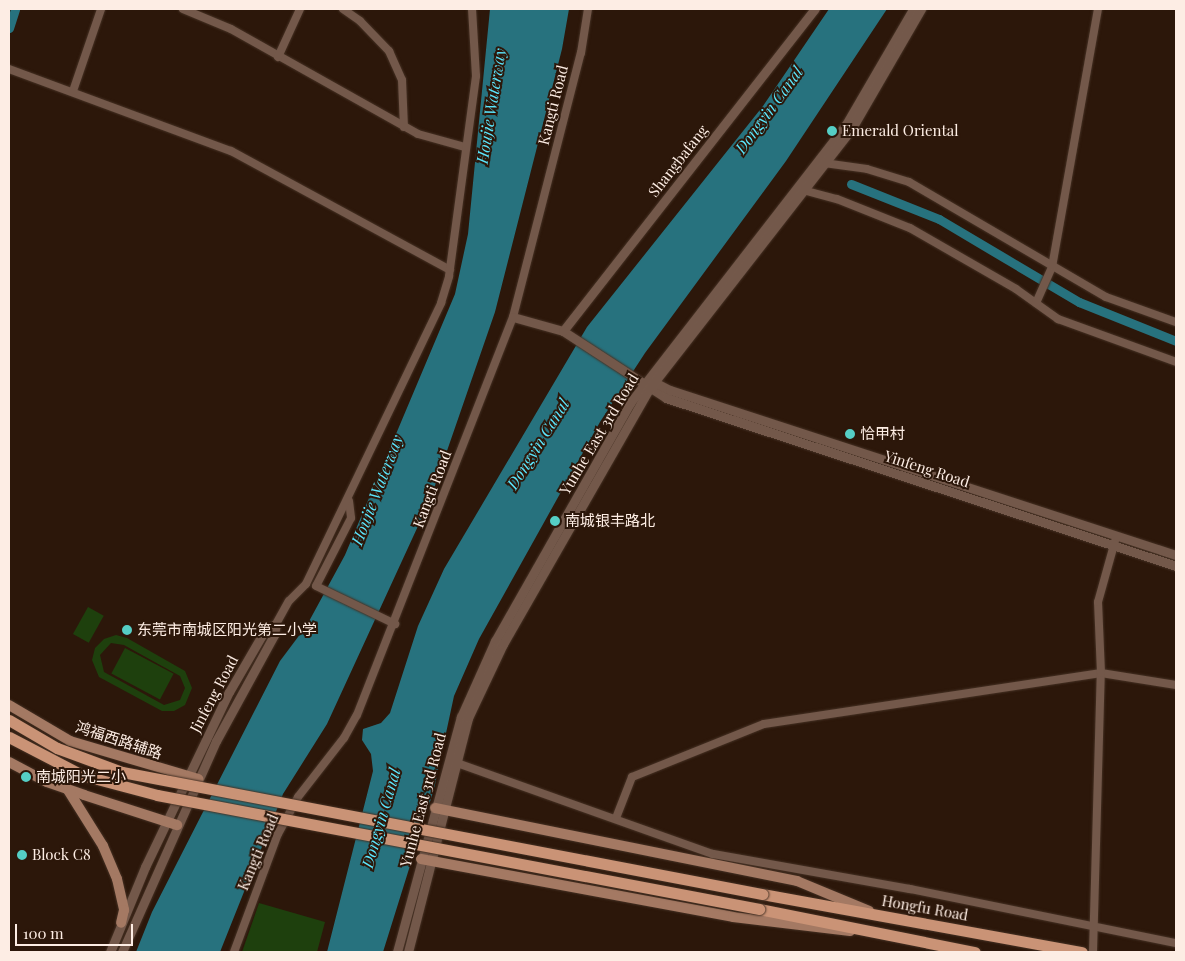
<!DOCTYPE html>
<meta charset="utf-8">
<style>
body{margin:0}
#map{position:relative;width:1185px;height:961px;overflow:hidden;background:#2c170a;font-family:"Playfair Display","Noto Sans SC",serif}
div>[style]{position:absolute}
.green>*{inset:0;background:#1e400d;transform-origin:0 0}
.water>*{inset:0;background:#27727e}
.canal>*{height:9px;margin:-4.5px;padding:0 4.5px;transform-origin:4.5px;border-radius:4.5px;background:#27727e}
.roads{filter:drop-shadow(0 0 1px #453124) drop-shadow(0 0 1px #453124)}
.minor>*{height:8px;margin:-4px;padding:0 4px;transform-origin:4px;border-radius:4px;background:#73584a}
.tertiary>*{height:9px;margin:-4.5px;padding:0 4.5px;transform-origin:4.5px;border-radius:4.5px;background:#73584a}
.secondary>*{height:10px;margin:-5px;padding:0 5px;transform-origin:5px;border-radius:5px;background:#a47963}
.primary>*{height:11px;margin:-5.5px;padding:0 5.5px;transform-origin:5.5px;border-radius:5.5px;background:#ca9376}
.bridges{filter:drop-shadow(0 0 1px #453124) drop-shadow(0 0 1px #453124)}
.primary-bridge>*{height:11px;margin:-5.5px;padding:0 5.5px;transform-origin:5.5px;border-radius:5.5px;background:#ca9376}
.dots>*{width:14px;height:14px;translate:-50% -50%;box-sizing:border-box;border:2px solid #2c170a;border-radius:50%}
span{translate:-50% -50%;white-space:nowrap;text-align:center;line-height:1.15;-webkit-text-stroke:4px #2c170a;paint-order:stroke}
.street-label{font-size:15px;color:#fdede4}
.poi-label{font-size:15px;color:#fdede4}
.left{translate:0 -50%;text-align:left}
.water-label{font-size:16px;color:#5be6fd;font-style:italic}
.frame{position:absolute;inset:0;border:10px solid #fdede4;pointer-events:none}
.scale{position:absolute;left:15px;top:924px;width:118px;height:22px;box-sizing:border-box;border:2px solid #fdede4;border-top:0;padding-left:6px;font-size:15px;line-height:18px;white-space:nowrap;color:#fdede4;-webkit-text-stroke:4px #2c170a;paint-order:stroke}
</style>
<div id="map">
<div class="green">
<i style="left:88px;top:607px;width:18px;height:31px;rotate:29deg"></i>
<i style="clip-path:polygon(evenodd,116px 635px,127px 638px,185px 671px,192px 688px,185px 705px,174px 711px,162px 711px,99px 677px,92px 660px,95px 648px,104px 639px,116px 635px,111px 643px,124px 645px,180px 676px,185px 688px,180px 700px,164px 705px,104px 672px,100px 655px,111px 643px)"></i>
<i style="left:125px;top:648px;width:55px;height:29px;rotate:28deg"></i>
<i style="clip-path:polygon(259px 903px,325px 922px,317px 952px,242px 952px)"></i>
</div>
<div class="water">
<i style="clip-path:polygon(490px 9px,569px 9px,562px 49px,495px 312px,430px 500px,327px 724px,283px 794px,220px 952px,136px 952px,152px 912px,280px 661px,307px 625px,345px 555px,455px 294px,468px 234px)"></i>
<i style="clip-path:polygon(829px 9px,887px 9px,786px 161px,645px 353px,600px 422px,479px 639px,454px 696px,434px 789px,383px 952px,327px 952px,373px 771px,371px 754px,362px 740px,363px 729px,381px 723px,390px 713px,418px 626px,444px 569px,587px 327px,763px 106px)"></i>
</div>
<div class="canal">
<i style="left:9px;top:28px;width:20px;rotate:-72deg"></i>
<i style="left:851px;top:184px;width:95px;rotate:21.7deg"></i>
<i style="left:939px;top:219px;width:163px;rotate:30.7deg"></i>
<i style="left:1079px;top:302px;width:105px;rotate:21.9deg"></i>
</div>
<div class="roads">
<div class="minor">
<i style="left:183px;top:9px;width:52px;rotate:22.6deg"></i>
<i style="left:231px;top:29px;width:214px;rotate:29.3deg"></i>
<i style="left:418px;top:134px;width:49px;rotate:15.5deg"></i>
<i style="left:343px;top:9px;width:21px;rotate:35deg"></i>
<i style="left:360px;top:21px;width:42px;rotate:46deg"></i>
<i style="left:389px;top:51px;width:32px;rotate:66deg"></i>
<i style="left:402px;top:80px;width:47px;rotate:87.6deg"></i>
<i style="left:278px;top:57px;width:53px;rotate:-65.4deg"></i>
<i style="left:9px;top:69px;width:237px;rotate:20.3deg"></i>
<i style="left:231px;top:151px;width:249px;rotate:28.5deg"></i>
<i style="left:73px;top:91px;width:87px;rotate:-71.1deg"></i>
<i style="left:824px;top:163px;width:43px;rotate:7.9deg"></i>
<i style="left:867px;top:169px;width:44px;rotate:17.2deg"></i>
<i style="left:909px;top:182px;width:228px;rotate:30.3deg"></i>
<i style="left:1106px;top:297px;width:74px;rotate:19.7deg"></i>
<i style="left:799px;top:189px;width:39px;rotate:15deg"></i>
<i style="left:837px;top:199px;width:79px;rotate:21.7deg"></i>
<i style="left:910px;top:228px;width:122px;rotate:29.9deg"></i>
<i style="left:1016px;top:289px;width:52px;rotate:35.5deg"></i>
<i style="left:1058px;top:319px;width:126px;rotate:20deg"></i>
<i style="left:1036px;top:303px;width:39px;rotate:-66deg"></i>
<i style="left:1052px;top:267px;width:262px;rotate:-79.9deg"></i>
<i style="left:349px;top:501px;width:17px;rotate:83deg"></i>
<i style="left:351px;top:518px;width:76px;rotate:117.2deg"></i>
<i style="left:316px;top:586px;width:88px;rotate:25.7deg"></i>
<i style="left:276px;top:624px;width:26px;rotate:-61deg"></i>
<i style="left:289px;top:601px;width:24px;rotate:-45deg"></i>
<i style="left:306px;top:584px;width:312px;rotate:-64.3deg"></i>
<i style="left:441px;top:303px;width:28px;rotate:-73deg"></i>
<i style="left:449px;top:276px;width:202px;rotate:-82.3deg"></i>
<i style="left:476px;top:76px;width:67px;rotate:-93.4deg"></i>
<i style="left:457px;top:763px;width:272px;rotate:19.6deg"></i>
<i style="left:713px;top:854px;width:200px;rotate:10.1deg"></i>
<i style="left:910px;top:889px;width:271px;rotate:11.5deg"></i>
<i style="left:616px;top:818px;width:44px;rotate:-68.7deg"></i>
<i style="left:632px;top:777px;width:142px;rotate:-21.9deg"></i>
<i style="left:764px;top:724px;width:341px;rotate:-8.6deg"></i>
<i style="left:1101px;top:673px;width:76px;rotate:9.1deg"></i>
<i style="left:234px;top:952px;width:126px;rotate:-69.6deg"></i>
<i style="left:278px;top:834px;width:42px;rotate:-61.6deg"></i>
<i style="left:298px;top:797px;width:75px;rotate:-52.1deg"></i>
<i style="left:344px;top:738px;width:26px;rotate:-61deg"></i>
<i style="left:357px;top:715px;width:427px;rotate:-68.6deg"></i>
<i style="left:513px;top:317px;width:273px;rotate:-75.6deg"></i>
<i style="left:581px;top:53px;width:45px;rotate:-81deg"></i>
<i style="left:1093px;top:952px;width:279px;rotate:-88.4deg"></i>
<i style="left:1101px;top:673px;width:71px;rotate:-92.4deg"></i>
<i style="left:1098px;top:602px;width:63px;rotate:-74.4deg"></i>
</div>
<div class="tertiary">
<i style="left:513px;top:317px;width:52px;rotate:15.6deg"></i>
<i style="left:563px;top:331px;width:123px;rotate:33deg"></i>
<i style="left:666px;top:398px;width:537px;rotate:18.23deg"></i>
<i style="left:563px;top:331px;width:409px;rotate:-52deg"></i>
<i style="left:654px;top:382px;width:18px;rotate:27deg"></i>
<i style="left:670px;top:390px;width:532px;rotate:18.06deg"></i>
<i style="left:110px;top:952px;width:92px;rotate:-67.6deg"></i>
<i style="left:145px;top:867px;width:194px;rotate:-64.4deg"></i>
<i style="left:229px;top:692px;width:72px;rotate:-59.9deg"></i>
<i style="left:265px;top:630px;width:13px;rotate:-29deg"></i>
<i style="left:122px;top:952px;width:231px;rotate:-66deg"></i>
<i style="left:216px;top:741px;width:121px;rotate:-61.3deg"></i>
<i style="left:274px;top:635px;width:11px;rotate:-80deg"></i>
<i style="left:397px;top:952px;width:244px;rotate:-74.8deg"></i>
<i style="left:461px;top:717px;width:83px;rotate:-65.9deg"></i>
<i style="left:495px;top:641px;width:274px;rotate:-60.4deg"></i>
<i style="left:630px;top:403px;width:351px;rotate:-52.2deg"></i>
<i style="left:845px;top:126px;width:135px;rotate:-59.8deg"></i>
<i style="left:408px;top:952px;width:242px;rotate:-75.6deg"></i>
<i style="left:468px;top:718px;width:82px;rotate:-64.7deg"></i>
<i style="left:503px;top:644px;width:294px;rotate:-60.2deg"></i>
<i style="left:649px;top:389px;width:331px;rotate:-52.1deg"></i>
<i style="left:852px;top:128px;width:138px;rotate:-59.9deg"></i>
</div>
<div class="secondary">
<i style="left:9px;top:705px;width:71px;rotate:30.5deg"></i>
<i style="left:70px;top:741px;width:134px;rotate:16.5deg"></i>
<i style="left:9px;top:762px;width:43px;rotate:27.8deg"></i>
<i style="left:47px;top:782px;width:39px;rotate:19deg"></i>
<i style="left:84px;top:795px;width:98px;rotate:17.9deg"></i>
<i style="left:68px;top:790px;width:66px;rotate:58deg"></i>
<i style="left:103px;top:846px;width:36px;rotate:67deg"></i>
<i style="left:117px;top:879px;width:32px;rotate:77deg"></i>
<i style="left:124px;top:910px;width:13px;rotate:103deg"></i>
<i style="left:435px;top:808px;width:369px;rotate:11.4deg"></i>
<i style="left:797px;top:881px;width:78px;rotate:22.6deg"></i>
<i style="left:421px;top:859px;width:317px;rotate:10.5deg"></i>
<i style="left:733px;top:917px;width:118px;rotate:6.8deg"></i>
</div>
<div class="primary">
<i style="left:762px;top:894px;width:325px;rotate:10.3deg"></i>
<i style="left:759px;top:909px;width:220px;rotate:11.3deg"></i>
</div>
</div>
<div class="bridges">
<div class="primary-bridge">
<i style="left:9px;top:720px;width:56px;rotate:30.3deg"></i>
<i style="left:57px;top:748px;width:69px;rotate:20.3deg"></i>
<i style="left:122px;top:772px;width:652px;rotate:10.79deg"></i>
<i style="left:9px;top:737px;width:82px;rotate:27.5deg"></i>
<i style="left:82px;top:775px;width:78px;rotate:14.9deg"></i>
<i style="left:157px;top:795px;width:613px;rotate:10.72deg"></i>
</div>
</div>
<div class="dots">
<i style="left:832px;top:131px;background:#55cec5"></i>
<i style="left:850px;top:434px;background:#55cec5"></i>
<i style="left:555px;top:521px;background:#55cec5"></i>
<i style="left:127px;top:630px;background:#55cec5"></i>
<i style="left:26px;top:777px;background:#55cec5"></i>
<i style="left:22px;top:855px;background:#55cec5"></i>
</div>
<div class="street-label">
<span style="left:553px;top:105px;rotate:-76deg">Kangti Road</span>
<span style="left:678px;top:161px;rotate:-52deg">Shangbafang</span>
<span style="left:599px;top:434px;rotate:-59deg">Yunhe East 3rd Road</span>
<span style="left:927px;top:469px;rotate:18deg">Yinfeng Road</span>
<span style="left:432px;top:489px;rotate:-69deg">Kangti Road</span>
<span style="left:214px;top:694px;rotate:-62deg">Jinfeng Road</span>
<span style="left:119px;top:740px;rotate:18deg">鸿福西路辅路</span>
<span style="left:423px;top:800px;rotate:-75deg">Yunhe East 3rd Road</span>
<span style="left:258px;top:852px;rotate:-67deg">Kangti Road</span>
<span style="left:925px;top:908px;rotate:10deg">Hongfu Road</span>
</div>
<div class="poi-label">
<span class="left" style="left:842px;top:131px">Emerald Oriental</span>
<span class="left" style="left:860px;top:434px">恰甲村</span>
<span class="left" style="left:565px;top:521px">南城银丰路北</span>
<span class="left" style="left:137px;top:630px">东莞市南城区阳光第二小学</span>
<span class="left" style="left:36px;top:777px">南城阳光二小</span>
<span class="left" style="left:32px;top:855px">Block C8</span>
</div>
<div class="water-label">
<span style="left:491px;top:106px;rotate:-81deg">Houjie Waterway</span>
<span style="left:769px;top:110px;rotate:-54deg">Dongyin Canal</span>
<span style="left:538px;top:444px;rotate:-58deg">Dongyin Canal</span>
<span style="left:377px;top:490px;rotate:-69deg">Houjie Waterway</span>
<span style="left:381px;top:818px;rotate:-74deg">Dongyin Canal</span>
</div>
<div class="frame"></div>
<div class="scale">100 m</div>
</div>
